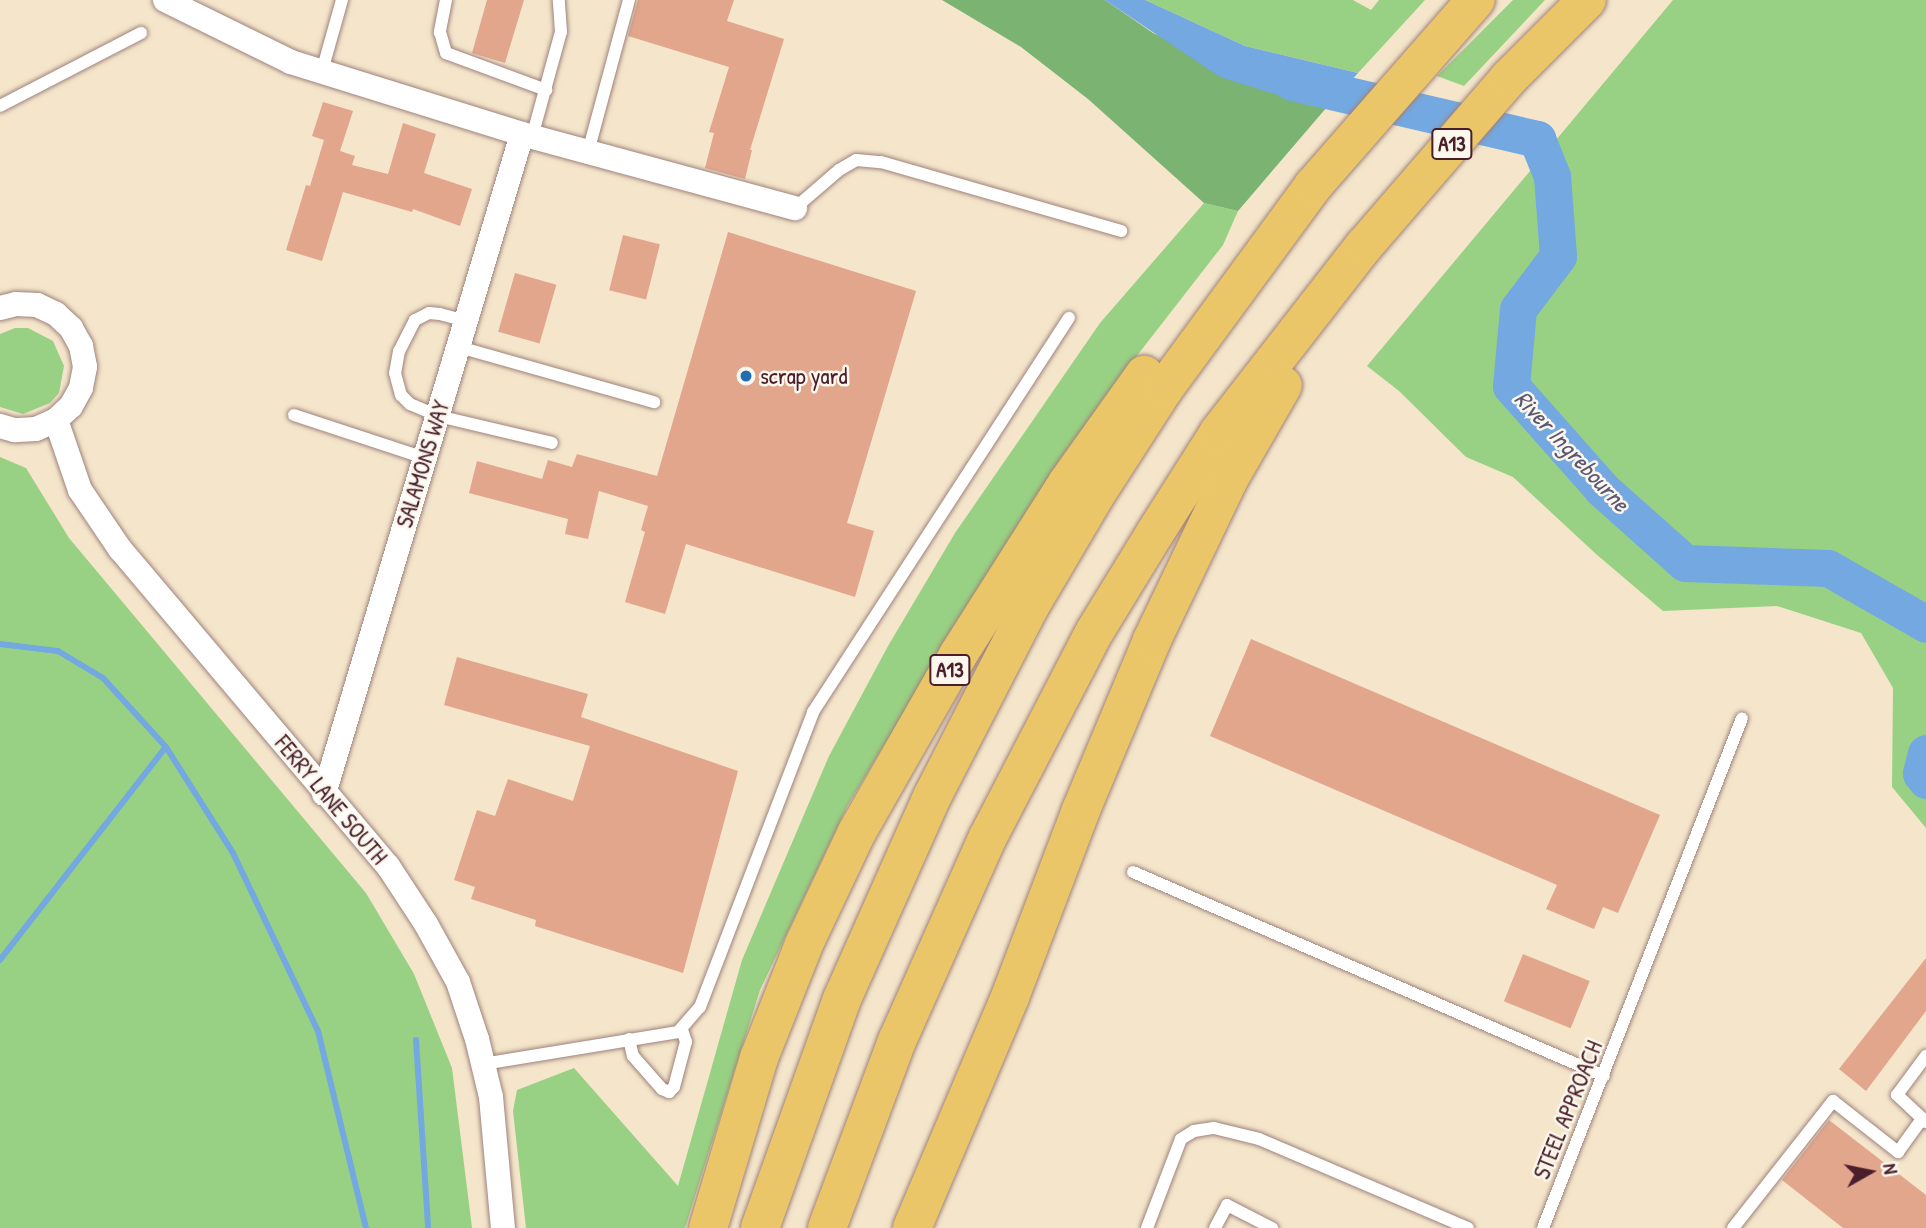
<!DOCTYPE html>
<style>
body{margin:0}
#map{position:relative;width:1926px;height:1228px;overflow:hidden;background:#f4e5cb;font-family:"Patrick Hand",sans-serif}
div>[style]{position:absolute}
.green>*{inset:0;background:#99d184}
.forest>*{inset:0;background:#7ab372}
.water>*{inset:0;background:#73a8e1}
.stream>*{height:6px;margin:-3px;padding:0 3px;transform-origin:3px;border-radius:3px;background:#73a8e1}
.river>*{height:37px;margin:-18.5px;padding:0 18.5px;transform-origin:18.5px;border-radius:18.5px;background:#73a8e1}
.building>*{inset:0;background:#e2a68d;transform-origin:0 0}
.roads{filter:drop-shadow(0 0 2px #9f827b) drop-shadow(0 0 2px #9f827b)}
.service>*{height:12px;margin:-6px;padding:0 6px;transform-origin:6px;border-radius:6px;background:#fff}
.minor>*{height:24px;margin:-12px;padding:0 12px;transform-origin:12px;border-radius:12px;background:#fff}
.trunk>*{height:38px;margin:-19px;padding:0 19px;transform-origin:19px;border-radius:19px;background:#ebc669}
.dots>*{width:19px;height:19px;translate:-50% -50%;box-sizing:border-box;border:4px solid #fbf7ec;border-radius:50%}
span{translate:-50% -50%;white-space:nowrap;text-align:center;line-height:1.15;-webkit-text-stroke:5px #fbf7ec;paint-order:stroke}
.shield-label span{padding:2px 5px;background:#fbf7ec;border:2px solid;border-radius:5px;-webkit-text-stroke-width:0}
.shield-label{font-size:21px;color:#4a1f2b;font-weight:700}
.poi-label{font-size:23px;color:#4a1f2b}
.left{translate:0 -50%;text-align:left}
.street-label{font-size:23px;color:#4a1f2b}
.water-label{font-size:24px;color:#5a5674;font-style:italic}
.north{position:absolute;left:1835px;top:1137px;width:70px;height:70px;-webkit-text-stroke:5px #fbf7ec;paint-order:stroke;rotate:81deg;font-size:19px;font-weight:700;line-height:28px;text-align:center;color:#4a1f2b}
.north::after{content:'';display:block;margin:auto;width:24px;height:32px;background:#4a1f2b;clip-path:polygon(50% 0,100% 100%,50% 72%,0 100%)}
</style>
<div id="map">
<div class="green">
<i style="clip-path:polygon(1145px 0,1353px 0,1371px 10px,1379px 0,1425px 0,1358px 73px,1245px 46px)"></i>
<i style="clip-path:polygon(1513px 0,1545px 0,1464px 86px,1437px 76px)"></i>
<i style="clip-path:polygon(1673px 0,1926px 0,1926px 828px,1892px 787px,1893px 688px,1861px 633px,1777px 606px,1663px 611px,1596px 554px,1513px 477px,1466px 457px,1399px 391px,1367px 366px)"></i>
<i style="clip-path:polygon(1204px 203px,1238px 211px,1223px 245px,1122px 375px,968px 606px,848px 805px,760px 990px,685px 1228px,526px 1228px,513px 1111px,517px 1090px,574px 1068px,678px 1186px,742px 960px,829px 756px,888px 646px,955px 533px,1100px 323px)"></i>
<i style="clip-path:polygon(15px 328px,28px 328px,53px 341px,64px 366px,59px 393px,50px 403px,23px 414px,0 407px,0 334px)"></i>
<i style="clip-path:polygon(0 457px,26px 468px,69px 538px,366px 893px,414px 974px,452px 1068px,472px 1228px,0 1228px)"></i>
</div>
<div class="forest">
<i style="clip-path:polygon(942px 0,1105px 0,1153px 33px,1313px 106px,1327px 107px,1238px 211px,1204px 203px,1088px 99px,1021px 47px)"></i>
</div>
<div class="water">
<i style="clip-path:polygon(1105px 0,1145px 0,1245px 46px,1358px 73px,1327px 107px,1313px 106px,1220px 77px)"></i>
</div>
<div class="stream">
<i style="left:0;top:644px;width:58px;rotate:6.9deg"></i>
<i style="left:58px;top:651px;width:52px;rotate:31deg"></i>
<i style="left:103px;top:678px;width:93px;rotate:47.6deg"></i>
<i style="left:166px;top:747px;width:125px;rotate:57.7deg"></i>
<i style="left:233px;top:853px;width:197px;rotate:64.5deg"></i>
<i style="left:318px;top:1031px;width:203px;rotate:76.3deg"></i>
<i style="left:0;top:960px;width:270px;rotate:-52.1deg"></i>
<i style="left:416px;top:1040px;width:188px;rotate:86.3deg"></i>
</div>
<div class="river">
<i style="left:1292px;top:82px;width:252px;rotate:13.1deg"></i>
<i style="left:1537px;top:139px;width:40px;rotate:68deg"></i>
<i style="left:1552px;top:176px;width:80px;rotate:85.7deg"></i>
<i style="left:1558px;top:256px;width:66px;rotate:127deg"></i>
<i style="left:1518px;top:309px;width:77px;rotate:95.2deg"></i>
<i style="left:1511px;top:386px;width:137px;rotate:48.5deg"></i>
<i style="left:1602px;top:489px;width:111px;rotate:41.7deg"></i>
<i style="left:1685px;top:563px;width:143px;rotate:2deg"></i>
<i style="left:1828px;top:568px;width:113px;rotate:29.7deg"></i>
<i style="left:1926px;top:753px;width:21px;rotate:104deg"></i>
<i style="left:1921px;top:773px;width:9px;rotate:54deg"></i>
</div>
<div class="building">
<i style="clip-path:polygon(487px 0,524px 0,505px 63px,472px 53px)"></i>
<i style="clip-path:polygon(638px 0,734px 0,727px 21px,784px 39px,750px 150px,752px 150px,745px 179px,705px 168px,714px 133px,709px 132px,729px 67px,628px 36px)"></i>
<i style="clip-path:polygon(323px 102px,353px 111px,340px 151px,355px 156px,352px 165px,388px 174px,403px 123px,436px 134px,424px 173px,472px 189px,460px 226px,413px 209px,412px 212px,343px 192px,322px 261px,286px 250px,306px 185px,310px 186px,324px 140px,312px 136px)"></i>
<i style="clip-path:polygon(728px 232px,916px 291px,847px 523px,874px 531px,855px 597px,686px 544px,665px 614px,625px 602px,645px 532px,641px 530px,648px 506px,599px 491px,588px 539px,565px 534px,568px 519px,469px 493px,477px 461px,542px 479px,548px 460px,572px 467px,577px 454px,657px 476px)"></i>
<i style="left:623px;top:235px;width:38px;height:57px;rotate:14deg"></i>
<i style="left:515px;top:273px;width:43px;height:61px;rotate:16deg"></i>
<i style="clip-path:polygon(1251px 639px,1660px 815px,1618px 913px,1603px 907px,1594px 929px,1546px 909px,1557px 885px,1210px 736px)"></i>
<i style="clip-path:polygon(457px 657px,588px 694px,581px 717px,738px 771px,683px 973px,535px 926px,536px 920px,471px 899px,475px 887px,454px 880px,477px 810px,495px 816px,508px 779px,573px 801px,590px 746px,444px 705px)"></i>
<i style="left:1523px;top:954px;width:72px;height:51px;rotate:22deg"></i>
<i style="clip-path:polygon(1926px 958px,1926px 1011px,1866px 1091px,1839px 1069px)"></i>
<i style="clip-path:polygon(1829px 1120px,1926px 1195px,1926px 1228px,1843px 1228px,1782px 1180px)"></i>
</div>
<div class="roads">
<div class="service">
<i style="left:446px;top:0;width:33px;rotate:101deg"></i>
<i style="left:440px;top:32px;width:22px;rotate:74deg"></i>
<i style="left:446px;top:53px;width:107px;rotate:20.3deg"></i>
<i style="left:322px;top:71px;width:74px;rotate:-74.3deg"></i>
<i style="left:0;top:106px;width:159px;rotate:-27.4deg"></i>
<i style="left:532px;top:137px;width:109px;rotate:-74.6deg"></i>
<i style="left:561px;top:32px;width:32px;rotate:-94deg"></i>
<i style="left:588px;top:152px;width:157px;rotate:-74.9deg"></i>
<i style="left:795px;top:208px;width:58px;rotate:-40.8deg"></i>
<i style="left:839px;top:170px;width:20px;rotate:-30deg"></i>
<i style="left:856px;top:160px;width:25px;rotate:5deg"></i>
<i style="left:881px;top:162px;width:250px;rotate:16deg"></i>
<i style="left:466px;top:321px;width:27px;rotate:-165deg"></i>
<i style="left:440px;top:314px;width:11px;rotate:-175deg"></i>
<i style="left:429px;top:313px;width:16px;rotate:153deg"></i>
<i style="left:415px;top:320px;width:35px;rotate:117deg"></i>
<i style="left:399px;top:351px;width:22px;rotate:100deg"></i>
<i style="left:395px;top:373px;width:23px;rotate:75deg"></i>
<i style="left:401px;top:395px;width:13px;rotate:45deg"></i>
<i style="left:410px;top:404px;width:30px;rotate:23deg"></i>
<i style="left:438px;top:416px;width:117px;rotate:13.3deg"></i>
<i style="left:459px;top:347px;width:203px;rotate:15.8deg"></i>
<i style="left:294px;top:415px;width:138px;rotate:18.2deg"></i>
<i style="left:1133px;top:872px;width:513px;rotate:23.42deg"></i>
<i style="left:629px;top:1039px;width:17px;rotate:77deg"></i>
<i style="left:633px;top:1056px;width:44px;rotate:48.7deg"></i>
<i style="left:662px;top:1089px;width:8px;rotate:23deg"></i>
<i style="left:669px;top:1092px;width:7px;rotate:-45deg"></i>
<i style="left:674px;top:1087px;width:47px;rotate:-75.1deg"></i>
<i style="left:686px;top:1042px;width:13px;rotate:-108deg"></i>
<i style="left:483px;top:1064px;width:198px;rotate:-9.3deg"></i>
<i style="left:678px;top:1032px;width:33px;rotate:-49deg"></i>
<i style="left:700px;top:1007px;width:316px;rotate:-69deg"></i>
<i style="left:813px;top:712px;width:470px;rotate:-57deg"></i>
<i style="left:1926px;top:1122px;width:40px;rotate:-137deg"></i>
<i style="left:1897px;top:1095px;width:49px;rotate:-53.4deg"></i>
<i style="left:1147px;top:1228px;width:95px;rotate:-69.1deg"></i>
<i style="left:1181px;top:1139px;width:15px;rotate:-32deg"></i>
<i style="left:1194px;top:1131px;width:20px;rotate:-9deg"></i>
<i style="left:1214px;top:1128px;width:46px;rotate:13.7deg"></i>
<i style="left:1259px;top:1139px;width:227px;rotate:23.1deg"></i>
<i style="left:1215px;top:1228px;width:26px;rotate:-62deg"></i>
<i style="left:1227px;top:1205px;width:51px;rotate:27.1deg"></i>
<i style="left:1543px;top:1228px;width:547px;rotate:-68.68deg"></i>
<i style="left:1733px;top:1228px;width:162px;rotate:-51.8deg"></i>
<i style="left:1833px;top:1101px;width:83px;rotate:38.1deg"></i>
<i style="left:1898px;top:1152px;width:41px;rotate:-54deg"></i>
</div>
<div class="minor">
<i style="left:165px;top:0;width:140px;rotate:26.2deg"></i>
<i style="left:291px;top:62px;width:242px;rotate:17.3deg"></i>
<i style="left:522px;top:134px;width:283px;rotate:15.2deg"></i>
<i style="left:0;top:308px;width:16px;rotate:-14deg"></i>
<i style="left:16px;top:304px;width:21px;rotate:3deg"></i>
<i style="left:37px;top:305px;width:21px;rotate:25deg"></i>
<i style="left:56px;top:314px;width:21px;rotate:43deg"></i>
<i style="left:71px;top:328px;width:21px;rotate:61deg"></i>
<i style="left:81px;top:346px;width:21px;rotate:79deg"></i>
<i style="left:85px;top:367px;width:21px;rotate:101deg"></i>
<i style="left:81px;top:388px;width:21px;rotate:119deg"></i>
<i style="left:71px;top:406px;width:21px;rotate:137deg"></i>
<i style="left:56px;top:420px;width:22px;rotate:156deg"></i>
<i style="left:36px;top:429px;width:22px;rotate:177deg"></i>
<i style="left:14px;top:430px;width:15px;rotate:-164deg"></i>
<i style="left:56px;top:420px;width:74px;rotate:71.1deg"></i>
<i style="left:80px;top:490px;width:71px;rotate:55.9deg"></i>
<i style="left:120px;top:549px;width:415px;rotate:49.8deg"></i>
<i style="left:388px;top:866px;width:69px;rotate:56.8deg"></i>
<i style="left:426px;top:924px;width:66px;rotate:61.1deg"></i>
<i style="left:458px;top:982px;width:60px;rotate:71.6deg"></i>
<i style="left:477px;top:1039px;width:60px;rotate:76.4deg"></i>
<i style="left:491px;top:1097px;width:132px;rotate:84.8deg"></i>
<i style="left:324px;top:794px;width:689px;rotate:-73.3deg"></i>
</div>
<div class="trunk">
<i style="left:708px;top:1228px;width:177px;rotate:-73.3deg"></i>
<i style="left:759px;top:1058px;width:125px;rotate:-68.4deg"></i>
<i style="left:805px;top:942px;width:122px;rotate:-64.7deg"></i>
<i style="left:857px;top:832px;width:204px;rotate:-60.3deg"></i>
<i style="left:958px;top:655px;width:204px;rotate:-57.6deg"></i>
<i style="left:1067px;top:483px;width:133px;rotate:-54.5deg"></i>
<i style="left:760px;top:1228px;width:243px;rotate:-70.3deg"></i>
<i style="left:842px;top:999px;width:223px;rotate:-66deg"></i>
<i style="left:933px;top:795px;width:210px;rotate:-62.8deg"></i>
<i style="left:1029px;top:608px;width:130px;rotate:-59.5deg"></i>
<i style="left:1095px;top:496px;width:127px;rotate:-57.2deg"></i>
<i style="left:1164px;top:389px;width:252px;rotate:-53.7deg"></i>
<i style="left:1313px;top:186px;width:247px;rotate:-48.8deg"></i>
<i style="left:827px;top:1228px;width:200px;rotate:-69.5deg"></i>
<i style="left:897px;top:1041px;width:223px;rotate:-66deg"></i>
<i style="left:988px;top:837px;width:232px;rotate:-62.6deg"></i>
<i style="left:1095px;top:631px;width:115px;rotate:-58.5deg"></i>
<i style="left:1155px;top:533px;width:120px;rotate:-57.6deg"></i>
<i style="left:1219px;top:432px;width:236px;rotate:-52.1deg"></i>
<i style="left:1364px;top:246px;width:222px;rotate:-49.2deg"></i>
<i style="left:1509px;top:78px;width:110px;rotate:-45deg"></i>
<i style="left:912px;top:1228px;width:251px;rotate:-67deg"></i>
<i style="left:1010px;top:997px;width:200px;rotate:-69.2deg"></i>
<i style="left:1081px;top:810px;width:184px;rotate:-67.3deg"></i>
<i style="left:1152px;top:640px;width:178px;rotate:-64.4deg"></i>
<i style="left:1229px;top:479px;width:108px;rotate:-60.1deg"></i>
</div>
</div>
<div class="dots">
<i style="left:746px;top:376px;background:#1f6fb2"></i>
</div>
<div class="shield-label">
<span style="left:1452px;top:144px">A13</span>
<span style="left:950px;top:670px">A13</span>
</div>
<div class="poi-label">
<span class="left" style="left:760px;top:376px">scrap yard</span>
</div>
<div class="street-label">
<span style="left:423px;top:464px;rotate:-73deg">SALAMONS WAY</span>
<span style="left:331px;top:800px;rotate:50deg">FERRY LANE SOUTH</span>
<span style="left:1568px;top:1110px;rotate:-68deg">STEEL APPROACH</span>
</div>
<div class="water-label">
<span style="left:1572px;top:451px;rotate:47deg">River Ingrebourne</span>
</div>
<div class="north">N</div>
</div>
